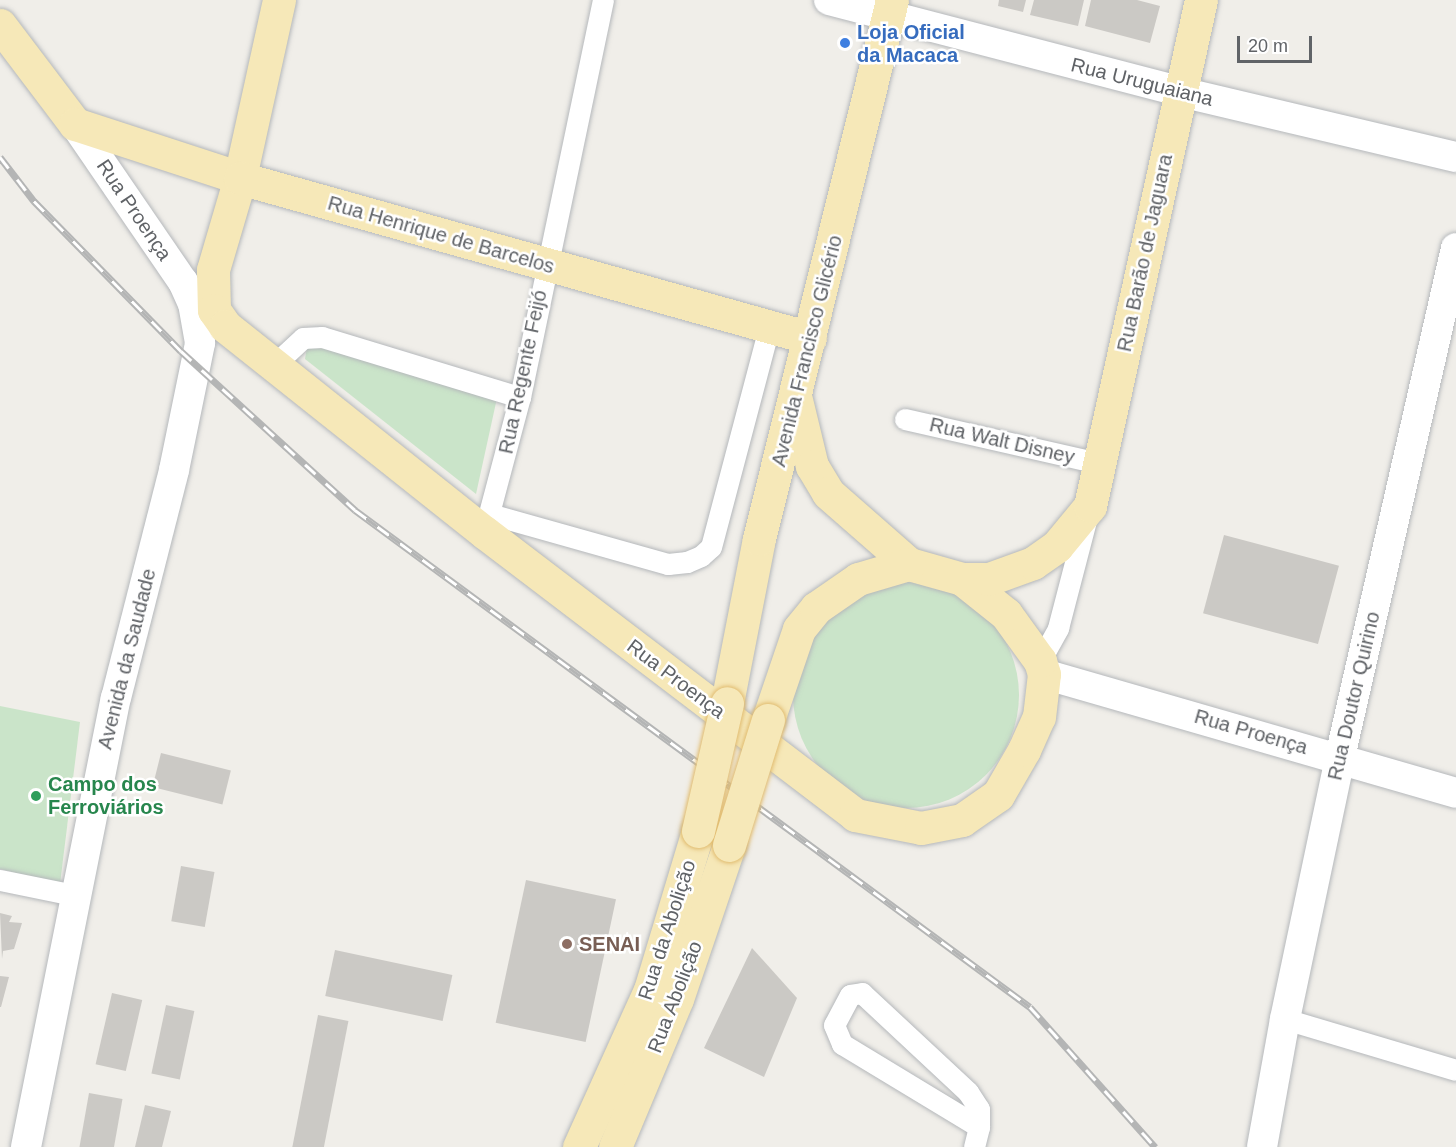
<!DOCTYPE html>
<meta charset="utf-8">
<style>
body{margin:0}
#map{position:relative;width:1456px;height:1147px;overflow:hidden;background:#f0eee9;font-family:Helvetica,sans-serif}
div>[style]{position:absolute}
.green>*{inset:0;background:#cae4c9}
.round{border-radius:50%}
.building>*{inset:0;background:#cbc9c5;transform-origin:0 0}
.roads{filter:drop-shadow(0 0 2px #b5b8bb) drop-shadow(0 0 2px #b5b8bb)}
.street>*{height:21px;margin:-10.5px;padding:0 10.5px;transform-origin:10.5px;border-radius:10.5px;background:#fff}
.secondary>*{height:30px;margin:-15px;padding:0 15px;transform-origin:15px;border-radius:15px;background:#fff}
.primary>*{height:33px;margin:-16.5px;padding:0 16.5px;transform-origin:16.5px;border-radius:16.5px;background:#f6e8b8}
.rail>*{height:7px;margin-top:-3.5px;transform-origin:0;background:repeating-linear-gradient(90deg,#fff 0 14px,#b4b5b5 0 28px);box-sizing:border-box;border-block:2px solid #b4b5b5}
.bridges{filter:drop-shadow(0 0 2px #e1bc70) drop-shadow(0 0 2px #e1bc70)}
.primary-bridge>*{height:33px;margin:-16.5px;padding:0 16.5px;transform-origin:16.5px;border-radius:16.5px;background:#f6e8b8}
.dots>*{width:16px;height:16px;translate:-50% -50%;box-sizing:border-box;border:3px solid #fff;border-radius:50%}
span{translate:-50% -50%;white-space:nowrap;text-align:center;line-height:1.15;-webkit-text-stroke:5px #fff;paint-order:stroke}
.shop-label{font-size:20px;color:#366cbe;font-weight:700}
.left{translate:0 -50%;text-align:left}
.street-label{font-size:20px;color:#606367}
.leisure-label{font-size:20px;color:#27864d;font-weight:700}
.education-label{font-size:20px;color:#785e54;font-weight:700}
.scale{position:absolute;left:1237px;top:36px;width:75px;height:27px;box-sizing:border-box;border:3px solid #606367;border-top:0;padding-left:8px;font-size:18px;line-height:21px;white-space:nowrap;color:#606367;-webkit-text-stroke:4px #fff;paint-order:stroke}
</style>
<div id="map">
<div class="green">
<i style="clip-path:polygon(308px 341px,497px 398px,476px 494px,305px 359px)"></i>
<i class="round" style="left:793px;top:582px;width:226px;height:226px"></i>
<i style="clip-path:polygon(0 706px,80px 722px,60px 884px,0 869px)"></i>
</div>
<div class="building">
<i style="clip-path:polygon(999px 0,1026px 0,1023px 12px,998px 6px)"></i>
<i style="clip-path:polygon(1034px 0,1084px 0,1078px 26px,1030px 15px)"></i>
<i style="clip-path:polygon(1091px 0,1137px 0,1160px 6px,1150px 43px,1085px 26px)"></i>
<i style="left:1224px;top:535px;width:119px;height:81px;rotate:15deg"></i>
<i style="left:161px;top:753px;width:72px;height:35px;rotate:14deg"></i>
<i style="left:181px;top:866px;width:34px;height:56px;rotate:10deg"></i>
<i style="left:526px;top:880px;width:92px;height:146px;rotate:12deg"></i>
<i style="clip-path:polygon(0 913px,12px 916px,9px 922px,22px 923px,14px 949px,3px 951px,2px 959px)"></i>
<i style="clip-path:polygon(752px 948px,797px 998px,764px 1077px,704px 1048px)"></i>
<i style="left:335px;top:950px;width:120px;height:47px;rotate:12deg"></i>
<i style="clip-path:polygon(0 976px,9px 977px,1px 1007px,0 1007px)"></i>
<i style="left:112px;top:993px;width:31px;height:73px;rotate:13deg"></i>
<i style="left:166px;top:1005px;width:29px;height:70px;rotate:12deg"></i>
<i style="left:318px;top:1015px;width:31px;height:135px;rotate:11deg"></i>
<i style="left:89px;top:1093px;width:34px;height:55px;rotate:10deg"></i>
<i style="clip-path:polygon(145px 1105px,171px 1111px,162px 1147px,135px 1147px)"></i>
</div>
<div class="roads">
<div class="street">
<i style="left:275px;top:364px;width:38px;rotate:-43deg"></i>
<i style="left:303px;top:338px;width:19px;rotate:-3deg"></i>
<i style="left:322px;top:337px;width:207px;rotate:16.9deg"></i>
<i style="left:905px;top:419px;width:199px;rotate:12.8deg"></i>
<i style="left:490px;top:514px;width:185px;rotate:15.7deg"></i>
<i style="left:668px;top:564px;width:19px;rotate:-6deg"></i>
<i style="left:687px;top:562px;width:15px;rotate:-23deg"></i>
<i style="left:701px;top:556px;width:13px;rotate:-42deg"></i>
<i style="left:711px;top:547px;width:228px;rotate:-75.2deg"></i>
<i style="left:484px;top:532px;width:140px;rotate:-75.1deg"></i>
<i style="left:520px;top:397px;width:406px;rotate:-78.2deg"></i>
<i style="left:1040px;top:661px;width:38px;rotate:-61deg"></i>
<i style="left:1058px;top:628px;width:115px;rotate:-75.4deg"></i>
<i style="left:0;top:880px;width:76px;rotate:11.5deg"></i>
<i style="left:1285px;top:1019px;width:178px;rotate:16.6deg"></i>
<i style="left:974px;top:1147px;width:21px;rotate:-76deg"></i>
<i style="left:979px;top:1127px;width:18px;rotate:-90deg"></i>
<i style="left:979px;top:1109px;width:20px;rotate:-123deg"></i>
<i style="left:968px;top:1092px;width:145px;rotate:-137deg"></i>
<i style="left:862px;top:993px;width:12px;rotate:171deg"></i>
<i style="left:850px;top:995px;width:34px;rotate:118deg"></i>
<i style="left:834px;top:1025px;width:21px;rotate:67deg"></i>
<i style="left:842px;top:1044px;width:160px;rotate:31.2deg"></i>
</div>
<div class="secondary">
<i style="left:829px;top:0;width:364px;rotate:14.6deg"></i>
<i style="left:1181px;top:92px;width:283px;rotate:13.3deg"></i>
<i style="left:1044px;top:674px;width:429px;rotate:16.1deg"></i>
<i style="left:26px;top:1147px;width:458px;rotate:-78.7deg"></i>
<i style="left:116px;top:698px;width:235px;rotate:-75.7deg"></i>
<i style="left:174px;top:470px;width:130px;rotate:-78.4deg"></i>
<i style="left:200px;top:343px;width:40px;rotate:-100deg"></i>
<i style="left:193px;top:304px;width:24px;rotate:-114deg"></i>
<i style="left:183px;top:282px;width:191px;rotate:-124.4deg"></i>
<i style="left:1262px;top:1147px;width:130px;rotate:-79.8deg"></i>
<i style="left:1285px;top:1019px;width:268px;rotate:-78.1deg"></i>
<i style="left:1340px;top:757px;width:522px;rotate:-77.16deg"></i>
</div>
<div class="primary">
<i style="left:279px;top:0;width:182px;rotate:102.4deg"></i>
<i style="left:240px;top:178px;width:96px;rotate:106.4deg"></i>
<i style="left:213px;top:270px;width:40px;rotate:88.6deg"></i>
<i style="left:214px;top:310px;width:19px;rotate:55deg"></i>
<i style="left:225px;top:326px;width:331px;rotate:38.5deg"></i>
<i style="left:484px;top:532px;width:467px;rotate:37.3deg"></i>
<i style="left:855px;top:815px;width:67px;rotate:11.1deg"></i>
<i style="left:921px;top:828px;width:42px;rotate:-11deg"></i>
<i style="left:962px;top:820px;width:44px;rotate:-34.8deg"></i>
<i style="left:998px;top:795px;width:52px;rotate:-60deg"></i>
<i style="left:1024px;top:750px;width:36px;rotate:-66deg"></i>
<i style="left:1039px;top:717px;width:43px;rotate:-83.4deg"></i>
<i style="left:1044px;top:674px;width:14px;rotate:-107deg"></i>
<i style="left:1040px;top:661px;width:58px;rotate:-125.9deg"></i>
<i style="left:1006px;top:614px;width:56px;rotate:-141.5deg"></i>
<i style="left:0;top:25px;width:124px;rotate:52.9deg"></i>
<i style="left:75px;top:124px;width:174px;rotate:18.1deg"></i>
<i style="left:240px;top:178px;width:592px;rotate:15.68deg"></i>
<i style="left:796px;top:400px;width:68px;rotate:76.4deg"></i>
<i style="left:812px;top:466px;width:31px;rotate:59deg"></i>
<i style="left:828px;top:493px;width:108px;rotate:41.2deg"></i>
<i style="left:909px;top:564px;width:55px;rotate:15.8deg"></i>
<i style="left:962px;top:579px;width:27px"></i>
<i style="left:989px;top:579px;width:47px;rotate:-20deg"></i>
<i style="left:1033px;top:563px;width:29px;rotate:-35deg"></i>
<i style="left:1057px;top:546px;width:52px;rotate:-50.5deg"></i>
<i style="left:1090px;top:506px;width:518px;rotate:-77.63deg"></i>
<i style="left:727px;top:703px;width:167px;rotate:-79deg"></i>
<i style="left:759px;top:539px;width:555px;rotate:-76.14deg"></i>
<i style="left:768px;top:720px;width:96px;rotate:-71.2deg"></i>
<i style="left:799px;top:629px;width:27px;rotate:-51deg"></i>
<i style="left:816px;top:608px;width:51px;rotate:-34.6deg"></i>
<i style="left:858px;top:579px;width:53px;rotate:-16.4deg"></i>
<i style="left:579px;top:1147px;width:172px;rotate:-65.7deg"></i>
<i style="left:650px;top:990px;width:166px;rotate:-73.2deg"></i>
<i style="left:615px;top:1147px;width:160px;rotate:-67.3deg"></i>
<i style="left:677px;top:999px;width:163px;rotate:-71.3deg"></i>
</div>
</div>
<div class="rail">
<i style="left:0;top:157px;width:56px;rotate:52.3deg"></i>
<i style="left:34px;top:201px;width:210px;rotate:45.6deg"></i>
<i style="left:181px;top:351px;width:236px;rotate:42.4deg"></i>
<i style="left:355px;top:510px;width:838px;rotate:36.36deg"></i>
<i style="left:1030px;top:1007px;width:188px;rotate:48.2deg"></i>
</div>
<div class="bridges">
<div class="primary-bridge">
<i style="left:698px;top:831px;width:131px;rotate:-77.2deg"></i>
<i style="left:729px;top:845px;width:131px;rotate:-72.7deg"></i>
</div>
</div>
<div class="dots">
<i style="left:845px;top:43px;background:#3f7fe0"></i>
<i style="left:36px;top:796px;background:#2e9e5b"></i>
<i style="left:567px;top:944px;background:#8d6e63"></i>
</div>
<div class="shop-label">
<span class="left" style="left:857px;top:44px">Loja Oficial<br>da Macaca</span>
</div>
<div class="street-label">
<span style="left:1142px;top:82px;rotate:14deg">Rua Uruguaiana</span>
<span style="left:134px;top:210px;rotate:56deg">Rua Proença</span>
<span style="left:441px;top:235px;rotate:16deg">Rua Henrique de Barcelos</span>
<span style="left:1145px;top:253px;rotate:-78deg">Rua Barão de Jaguara</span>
<span style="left:807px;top:351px;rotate:-76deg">Avenida Francisco Glicério</span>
<span style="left:523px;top:372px;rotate:-78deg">Rua Regente Feijó</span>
<span style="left:1002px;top:441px;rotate:13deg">Rua Walt Disney</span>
<span style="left:127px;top:659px;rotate:-76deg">Avenida da Saudade</span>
<span style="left:676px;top:679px;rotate:37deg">Rua Proença</span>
<span style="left:1354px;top:696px;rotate:-77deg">Rua Doutor Quirino</span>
<span style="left:1251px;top:732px;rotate:16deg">Rua Proença</span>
<span style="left:667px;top:930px;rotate:-72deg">Rua da Abolição</span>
<span style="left:675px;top:997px;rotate:-69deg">Rua Abolição</span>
</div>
<div class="leisure-label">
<span class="left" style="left:48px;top:796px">Campo dos<br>Ferroviários</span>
</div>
<div class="education-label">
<span class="left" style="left:579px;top:944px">SENAI</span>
</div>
<div class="scale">20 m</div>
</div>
